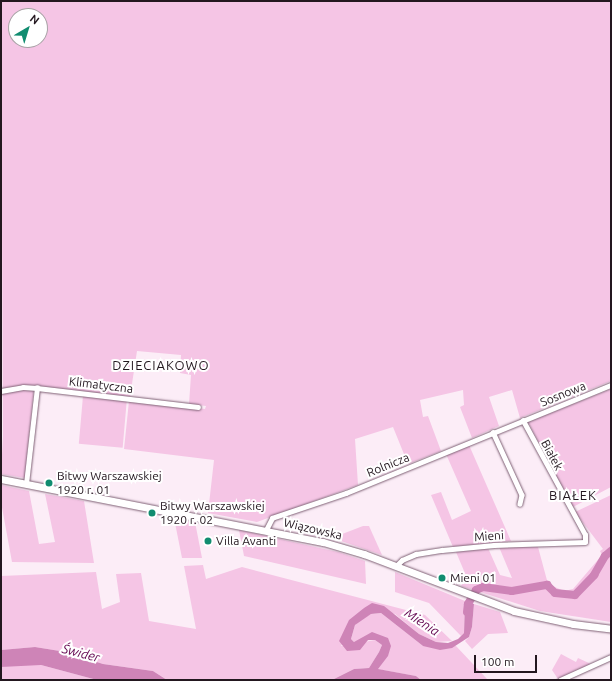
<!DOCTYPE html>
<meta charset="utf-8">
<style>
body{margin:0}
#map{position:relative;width:612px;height:681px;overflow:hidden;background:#fcedf7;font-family:Ubuntu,sans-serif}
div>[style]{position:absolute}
.green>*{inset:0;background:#f5c5e5;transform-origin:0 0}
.water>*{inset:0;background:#ce84b7}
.river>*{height:8px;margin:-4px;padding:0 4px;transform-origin:4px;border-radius:4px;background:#ce84b7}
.roads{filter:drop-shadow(0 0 1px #7f6175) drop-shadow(0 0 1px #7f6175)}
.minor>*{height:4.5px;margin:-2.25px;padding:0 2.25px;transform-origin:2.25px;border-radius:2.25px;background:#fff}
.secondary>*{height:7px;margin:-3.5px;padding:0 3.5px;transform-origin:3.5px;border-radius:3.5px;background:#fff}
.dots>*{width:11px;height:11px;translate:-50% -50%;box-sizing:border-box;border:2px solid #fff;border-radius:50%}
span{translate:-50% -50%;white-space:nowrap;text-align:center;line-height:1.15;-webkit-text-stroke:4px #fff;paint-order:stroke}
.street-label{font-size:12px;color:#23171f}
.poi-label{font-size:12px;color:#23171f}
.left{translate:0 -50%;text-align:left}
.neighbourhood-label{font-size:13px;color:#23171f;letter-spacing:1px}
.water-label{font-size:13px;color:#630650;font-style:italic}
.frame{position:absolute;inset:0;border:2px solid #23171f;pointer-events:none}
.north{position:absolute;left:8px;top:8px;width:40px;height:40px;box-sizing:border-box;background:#fff;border:1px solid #a7a2a5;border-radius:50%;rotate:38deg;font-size:11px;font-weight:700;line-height:16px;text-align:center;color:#23171f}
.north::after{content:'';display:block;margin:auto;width:14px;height:18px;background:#118c70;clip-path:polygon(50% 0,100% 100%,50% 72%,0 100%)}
.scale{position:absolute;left:474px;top:655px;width:63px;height:18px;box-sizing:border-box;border:2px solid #23171f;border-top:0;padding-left:5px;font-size:12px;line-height:14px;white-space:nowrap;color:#23171f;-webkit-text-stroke:3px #fff;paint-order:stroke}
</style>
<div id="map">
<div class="green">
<i style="clip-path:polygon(evenodd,1px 1px,611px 1px,611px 381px,520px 418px,512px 390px,489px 397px,499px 426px,472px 438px,460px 407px,464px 405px,463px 390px,420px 400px,423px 417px,428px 416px,441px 451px,408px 464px,393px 427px,355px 439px,358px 485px,257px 522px,208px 513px,214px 460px,124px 449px,129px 401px,205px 409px,206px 406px,189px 404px,191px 375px,180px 373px,181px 355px,137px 351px,130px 397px,34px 386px,25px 478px,1px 474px,3px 436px,1px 1px,16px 16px,40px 16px,40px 40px,16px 40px,16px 16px)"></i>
<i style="clip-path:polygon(611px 389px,611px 487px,573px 507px,528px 422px)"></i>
<i style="left:83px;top:396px;width:44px;height:48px;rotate:5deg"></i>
<i style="clip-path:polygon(469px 445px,511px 541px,453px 547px,431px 495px,441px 492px,452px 520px,471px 511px,446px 454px)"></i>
<i style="clip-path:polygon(1px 485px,29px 491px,39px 544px,55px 542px,45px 494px,84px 501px,94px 563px,12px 562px,1px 502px)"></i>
<i style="clip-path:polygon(611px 495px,611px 622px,540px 611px,461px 586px,467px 578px,456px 552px,488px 548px,500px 575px,512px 578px,499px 547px,538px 547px,548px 584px,564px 591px,573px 589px,602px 555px,600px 551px,603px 549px,575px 512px)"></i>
<i style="clip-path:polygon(174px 518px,195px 522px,202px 558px,182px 558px)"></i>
<i style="clip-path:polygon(363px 526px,369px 526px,382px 555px,338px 540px,337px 536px)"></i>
<i style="clip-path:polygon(239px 530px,338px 552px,365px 561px,366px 584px,244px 556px)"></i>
<i style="clip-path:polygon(203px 565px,206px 579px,242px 567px,425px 615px,452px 641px,436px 642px,419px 634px,395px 614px,364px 608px,341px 646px,375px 640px,382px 645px,379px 652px,369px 668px,354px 669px,332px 680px,167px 680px,153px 671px,103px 664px,66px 652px,35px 647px,1px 650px,1px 576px,96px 572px,102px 609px,120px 602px,116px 574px,141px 573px,149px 621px,196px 629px,184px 566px)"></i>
<i style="clip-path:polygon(395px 572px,465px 601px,464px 633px,461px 636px,429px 603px,395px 592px)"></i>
<i style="clip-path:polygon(474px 604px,500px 612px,508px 633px,488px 634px,472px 649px,465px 641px,469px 637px,472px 627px)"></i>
<i style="clip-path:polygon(381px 613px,423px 646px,456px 646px,488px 680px,421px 680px,416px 676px,377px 669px,388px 638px,354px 642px,351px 639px,355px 625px,361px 619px,371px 614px)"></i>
<i style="clip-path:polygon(561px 654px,576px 662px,578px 658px,591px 664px,558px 679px,552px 670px)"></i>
<i style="clip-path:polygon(16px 664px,41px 665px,97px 680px,1px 680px,1px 667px)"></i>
</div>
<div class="water">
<i style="clip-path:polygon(465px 601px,474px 604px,472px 627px,469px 637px,452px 648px,440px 650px,423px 646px,381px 613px,371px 614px,355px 625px,351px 639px,354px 642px,372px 632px,388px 638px,391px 646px,388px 656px,378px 669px,416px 676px,421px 680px,332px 680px,354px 669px,369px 668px,379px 652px,382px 645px,375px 640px,368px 640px,360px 650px,347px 651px,339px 641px,349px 620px,364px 608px,372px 603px,384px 606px,419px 634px,436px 642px,448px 643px,458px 639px,464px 633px)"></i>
<i style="clip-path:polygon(35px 647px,66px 652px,103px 664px,153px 671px,167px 680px,97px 680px,41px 665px,1px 667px,1px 650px)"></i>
</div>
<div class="river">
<i style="left:467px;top:612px;width:8px;rotate:-83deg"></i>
<i style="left:468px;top:604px;width:16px;rotate:-60deg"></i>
<i style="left:476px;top:590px;width:8px;rotate:-23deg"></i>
<i style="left:483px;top:587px;width:29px;rotate:8deg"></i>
<i style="left:512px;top:591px;width:36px;rotate:-10deg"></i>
<i style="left:547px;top:585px;width:11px;rotate:45deg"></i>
<i style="left:555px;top:593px;width:20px;rotate:6deg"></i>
<i style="left:575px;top:595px;width:28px;rotate:-46deg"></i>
<i style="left:594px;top:575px;width:22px;rotate:-60deg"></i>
<i style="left:605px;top:556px;width:8px;rotate:-40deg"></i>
</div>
<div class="roads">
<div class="minor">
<i style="left:1px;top:391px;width:22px;rotate:-10deg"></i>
<i style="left:23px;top:387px;width:14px;rotate:4deg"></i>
<i style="left:37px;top:388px;width:162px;rotate:6.7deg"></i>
<i style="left:493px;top:432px;width:69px;rotate:65.3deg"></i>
<i style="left:522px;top:495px;width:9px;rotate:103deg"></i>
<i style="left:26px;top:484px;width:97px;rotate:-83.5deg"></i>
<i style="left:266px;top:530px;width:13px;rotate:-63deg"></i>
<i style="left:272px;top:518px;width:78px;rotate:-18.7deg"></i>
<i style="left:346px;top:493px;width:286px;rotate:-22.2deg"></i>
<i style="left:396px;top:566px;width:8px;rotate:-45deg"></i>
<i style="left:402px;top:560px;width:15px;rotate:-23deg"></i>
<i style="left:416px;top:554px;width:26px;rotate:-9deg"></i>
<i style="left:442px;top:550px;width:52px;rotate:-5.5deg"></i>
<i style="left:494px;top:545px;width:91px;rotate:-1.9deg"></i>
<i style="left:585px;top:542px;width:7px;rotate:-90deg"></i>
<i style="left:585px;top:535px;width:130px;rotate:-118.5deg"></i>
<i style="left:560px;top:680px;width:56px;rotate:-24.3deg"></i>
</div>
<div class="secondary">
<i style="left:1px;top:479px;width:328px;rotate:11.1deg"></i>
<i style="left:323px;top:542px;width:43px;rotate:16.3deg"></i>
<i style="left:364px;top:554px;width:160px;rotate:20.8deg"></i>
<i style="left:514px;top:611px;width:60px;rotate:12.4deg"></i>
<i style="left:573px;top:624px;width:38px;rotate:7deg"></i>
</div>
</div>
<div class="dots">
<i style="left:49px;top:483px;background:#118c70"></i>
<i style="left:152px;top:513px;background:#118c70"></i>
<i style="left:208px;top:541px;background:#118c70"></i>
<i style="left:442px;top:578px;background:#118c70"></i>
</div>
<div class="street-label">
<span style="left:101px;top:385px;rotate:7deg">Klimatyczna</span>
<span style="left:563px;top:394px;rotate:-22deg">Sosnowa</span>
<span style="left:552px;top:455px;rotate:62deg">Białek</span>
<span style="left:388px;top:465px;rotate:-22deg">Rolnicza</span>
<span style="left:313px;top:529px;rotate:13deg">Wiązowska</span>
<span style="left:489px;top:536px;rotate:-4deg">Mieni</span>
</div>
<div class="poi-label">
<span class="left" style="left:57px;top:483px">Bitwy Warszawskiej<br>1920 r. 01</span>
<span class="left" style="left:160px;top:513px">Bitwy Warszawskiej<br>1920 r. 02</span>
<span class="left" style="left:216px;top:541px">Villa Avanti</span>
<span class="left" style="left:450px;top:578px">Mieni 01</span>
</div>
<div class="neighbourhood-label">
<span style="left:161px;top:365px">DZIECIAKOWO</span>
<span style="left:573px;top:495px">BIAŁEK</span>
</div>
<div class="water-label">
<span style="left:422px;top:622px;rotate:33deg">Mienia</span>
<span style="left:81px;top:653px;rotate:15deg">Świder</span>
</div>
<div class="frame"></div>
<div class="north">N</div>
<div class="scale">100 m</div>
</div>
